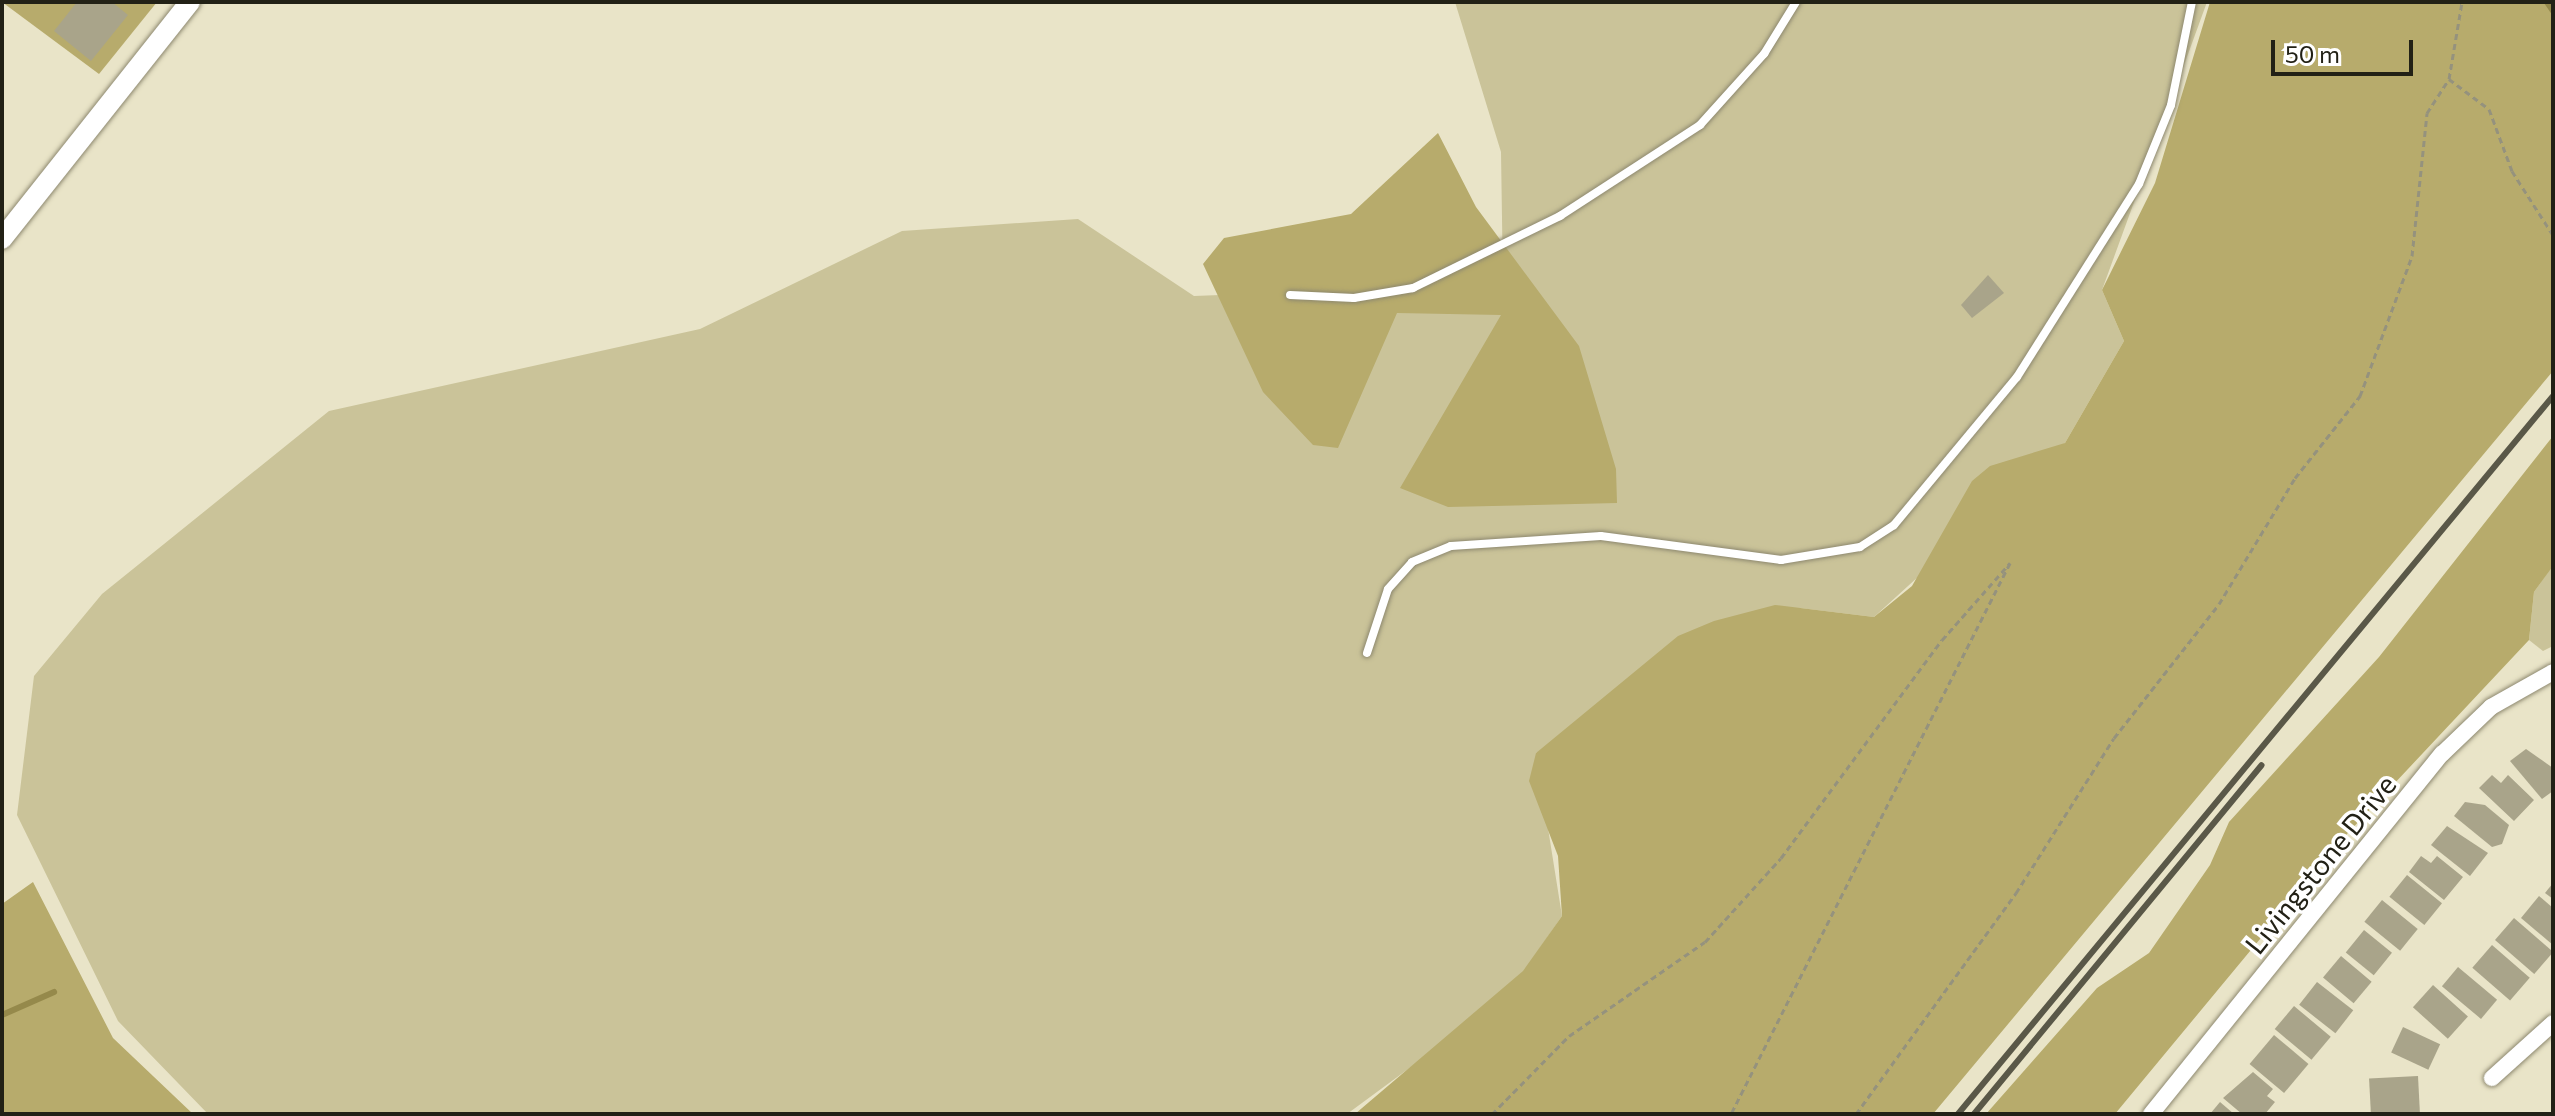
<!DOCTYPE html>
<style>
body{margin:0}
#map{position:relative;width:2555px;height:1116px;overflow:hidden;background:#e9e4c8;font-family:Commissioner,sans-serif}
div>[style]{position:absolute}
.green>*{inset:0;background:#cac399}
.forest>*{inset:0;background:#b7ab6c}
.stream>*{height:6px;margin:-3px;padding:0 3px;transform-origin:3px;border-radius:3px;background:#95894b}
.building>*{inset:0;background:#a9a48a;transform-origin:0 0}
.path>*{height:3px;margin-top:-1.5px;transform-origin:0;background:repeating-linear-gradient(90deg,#95927d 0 6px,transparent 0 10px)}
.roads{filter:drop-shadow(0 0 2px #8d886f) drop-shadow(0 0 2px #8d886f)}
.service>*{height:8px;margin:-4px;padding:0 4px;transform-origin:4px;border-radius:4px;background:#fff}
.minor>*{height:16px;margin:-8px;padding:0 8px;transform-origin:8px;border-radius:8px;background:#fff}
.tertiary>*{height:20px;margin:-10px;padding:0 10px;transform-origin:10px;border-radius:10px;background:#fff}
.rail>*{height:6px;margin:-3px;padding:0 3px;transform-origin:3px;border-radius:3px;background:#5a5848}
span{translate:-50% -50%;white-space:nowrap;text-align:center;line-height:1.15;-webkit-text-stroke:7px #fff;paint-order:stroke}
.street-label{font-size:28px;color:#222116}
.frame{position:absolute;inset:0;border:4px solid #222116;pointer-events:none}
.scale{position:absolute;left:2271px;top:40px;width:142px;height:36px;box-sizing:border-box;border:4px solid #222116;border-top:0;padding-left:10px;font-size:24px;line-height:28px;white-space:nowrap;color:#222116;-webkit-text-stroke:6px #fff;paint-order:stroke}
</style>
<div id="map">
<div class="green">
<i style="clip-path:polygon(1455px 2px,2207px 2px,2102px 290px,2124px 341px,2065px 443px,1874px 617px,1800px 608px,1536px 753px,1562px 916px,1524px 971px,1419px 1061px,1347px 1114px,208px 1114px,118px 1021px,17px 815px,34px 676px,102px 594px,329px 411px,700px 329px,902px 231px,1078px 219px,1194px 296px,1503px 284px,1501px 152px)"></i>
<i style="clip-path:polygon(2553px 565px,2553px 646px,2543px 651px,2529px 640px,2534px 592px)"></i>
</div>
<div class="forest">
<i style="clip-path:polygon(2px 2px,157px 2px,99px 74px)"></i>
<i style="clip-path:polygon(2210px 2px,2553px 2px,2553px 371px,1933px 1114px,1355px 1114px,1523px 971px,1562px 916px,1558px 856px,1529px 781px,1536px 753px,1678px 636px,1714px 621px,1775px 605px,1874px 617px,1912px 586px,1972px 481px,1990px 466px,2065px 443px,2124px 341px,2102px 290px,2155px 183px)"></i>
<i style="clip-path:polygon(1438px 133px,1476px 207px,1579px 346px,1616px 469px,1617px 503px,1448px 507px,1400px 488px,1501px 315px,1397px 313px,1338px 448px,1313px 445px,1263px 392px,1203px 264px,1224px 238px,1351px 214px)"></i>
<i style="clip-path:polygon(2553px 436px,2553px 566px,2534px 592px,2529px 640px,2347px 834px,2115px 1114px,1986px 1114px,2097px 988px,2149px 953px,2210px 865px,2229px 822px,2379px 657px)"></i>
<i style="clip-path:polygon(33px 882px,113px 1038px,193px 1114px,2px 1114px,2px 904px)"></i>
</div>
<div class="stream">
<i style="left:2547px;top:2px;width:11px;rotate:56deg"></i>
<i style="left:2px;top:1015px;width:57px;rotate:-23.9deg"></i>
</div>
<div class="building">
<i style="clip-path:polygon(77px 2px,112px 2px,128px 15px,91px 61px,54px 31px)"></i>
<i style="clip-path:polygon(1988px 275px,2004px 293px,1972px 318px,1961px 305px)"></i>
<i style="clip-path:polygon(2526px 749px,2553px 768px,2553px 791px,2542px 799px,2510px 761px)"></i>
<i style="clip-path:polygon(2492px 775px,2501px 783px,2508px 775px,2534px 800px,2514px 821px,2479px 788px)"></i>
<i style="clip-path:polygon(2465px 802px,2485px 805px,2509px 825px,2502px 844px,2492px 847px,2454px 816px)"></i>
<i style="clip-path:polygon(2447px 826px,2488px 853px,2470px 876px,2431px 845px)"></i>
<i style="clip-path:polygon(2421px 856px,2431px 863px,2437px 856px,2463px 877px,2444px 900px,2409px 872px)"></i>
<i style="left:2407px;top:875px;width:45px;height:28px;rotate:39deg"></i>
<i style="clip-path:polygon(2553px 883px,2553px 899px,2545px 893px)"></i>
<i style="clip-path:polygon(2539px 896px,2553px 908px,2553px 945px,2521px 918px)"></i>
<i style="left:2382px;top:900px;width:46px;height:28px;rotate:39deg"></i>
<i style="left:2514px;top:918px;width:52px;height:29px;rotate:41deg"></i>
<i style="left:2364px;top:930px;width:36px;height:29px;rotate:39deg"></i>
<i style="left:2492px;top:945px;width:50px;height:30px;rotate:41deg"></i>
<i style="left:2341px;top:956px;width:40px;height:28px;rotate:40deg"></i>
<i style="left:2458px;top:967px;width:51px;height:25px;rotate:40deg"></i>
<i style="left:2317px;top:982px;width:46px;height:29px;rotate:38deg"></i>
<i style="left:2433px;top:985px;width:47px;height:30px;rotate:42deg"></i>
<i style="left:2294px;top:1006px;width:48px;height:30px;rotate:40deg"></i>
<i style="left:2403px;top:1027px;width:41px;height:28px;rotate:25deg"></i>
<i style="left:2274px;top:1035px;width:45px;height:38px;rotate:40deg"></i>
<i style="clip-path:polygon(2253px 1072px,2273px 1089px,2267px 1096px,2275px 1102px,2265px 1114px,2242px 1114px,2223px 1098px)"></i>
<i style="left:2418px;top:1076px;width:37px;height:49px;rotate:87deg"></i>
<i style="clip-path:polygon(2220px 1102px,2234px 1114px,2210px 1114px)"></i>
</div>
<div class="path">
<i style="left:2449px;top:79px;width:50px;rotate:36.9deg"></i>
<i style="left:2489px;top:109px;width:66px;rotate:69.6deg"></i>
<i style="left:2512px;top:171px;width:76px;rotate:57.4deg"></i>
<i style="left:1492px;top:1114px;width:110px;rotate:-45.4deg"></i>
<i style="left:1569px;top:1036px;width:165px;rotate:-34.7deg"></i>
<i style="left:1705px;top:942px;width:113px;rotate:-47.9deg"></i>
<i style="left:1781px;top:858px;width:271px;rotate:-53.6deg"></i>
<i style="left:1942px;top:640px;width:103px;rotate:-48.6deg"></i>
<i style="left:2010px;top:563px;width:618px;rotate:116.86deg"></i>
<i style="left:1856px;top:1114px;width:273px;rotate:-54.1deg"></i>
<i style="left:2016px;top:893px;width:183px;rotate:-57.7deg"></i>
<i style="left:2114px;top:738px;width:170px;rotate:-51.9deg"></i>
<i style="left:2219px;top:604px;width:147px;rotate:-58.9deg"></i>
<i style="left:2295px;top:478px;width:105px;rotate:-51.6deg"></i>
<i style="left:2360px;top:396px;width:149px;rotate:-69.6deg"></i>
<i style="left:2412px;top:256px;width:144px;rotate:-84deg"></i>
<i style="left:2427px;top:113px;width:40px;rotate:-57.1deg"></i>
<i style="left:2449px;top:79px;width:78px;rotate:-80.4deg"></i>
</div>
<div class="roads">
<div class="service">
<i style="left:1290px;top:295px;width:64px;rotate:2.7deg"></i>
<i style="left:1354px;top:298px;width:60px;rotate:-9.6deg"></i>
<i style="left:1413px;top:288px;width:164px;rotate:-26.1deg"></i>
<i style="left:1560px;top:216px;width:167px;rotate:-33deg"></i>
<i style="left:1700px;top:125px;width:96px;rotate:-48deg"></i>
<i style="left:1764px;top:54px;width:61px;rotate:-58.4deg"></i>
<i style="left:1367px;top:653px;width:67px;rotate:-71.8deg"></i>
<i style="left:1388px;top:589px;width:36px;rotate:-48deg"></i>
<i style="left:1412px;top:562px;width:42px;rotate:-22.3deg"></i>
<i style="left:1451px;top:546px;width:150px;rotate:-3.8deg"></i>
<i style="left:1601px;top:536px;width:182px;rotate:7.6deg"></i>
<i style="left:1781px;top:560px;width:80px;rotate:-9.3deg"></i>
<i style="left:1860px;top:547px;width:40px;rotate:-32.9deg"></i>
<i style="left:1894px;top:525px;width:192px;rotate:-50.3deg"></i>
<i style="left:2017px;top:377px;width:228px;rotate:-57.7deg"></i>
<i style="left:2139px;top:184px;width:85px;rotate:-67.9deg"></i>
<i style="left:2171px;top:105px;width:105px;rotate:-78.5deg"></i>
</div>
<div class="minor">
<i style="left:2492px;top:1078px;width:82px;rotate:-42deg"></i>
<i style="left:2151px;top:1114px;width:463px;rotate:-51.1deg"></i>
<i style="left:2442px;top:754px;width:68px;rotate:-43.8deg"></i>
<i style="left:2491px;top:707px;width:71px;rotate:-29.4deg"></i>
</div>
<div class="tertiary">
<i style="left:2px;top:239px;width:303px;rotate:-51.6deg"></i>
</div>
</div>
<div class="rail">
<i style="left:1958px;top:1114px;width:932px;rotate:-50.35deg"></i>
<i style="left:1974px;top:1114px;width:452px;rotate:-50.5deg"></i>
</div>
<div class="street-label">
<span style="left:2320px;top:864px;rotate:-51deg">Livingstone Drive</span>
</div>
<div class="frame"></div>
<div class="scale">50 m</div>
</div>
